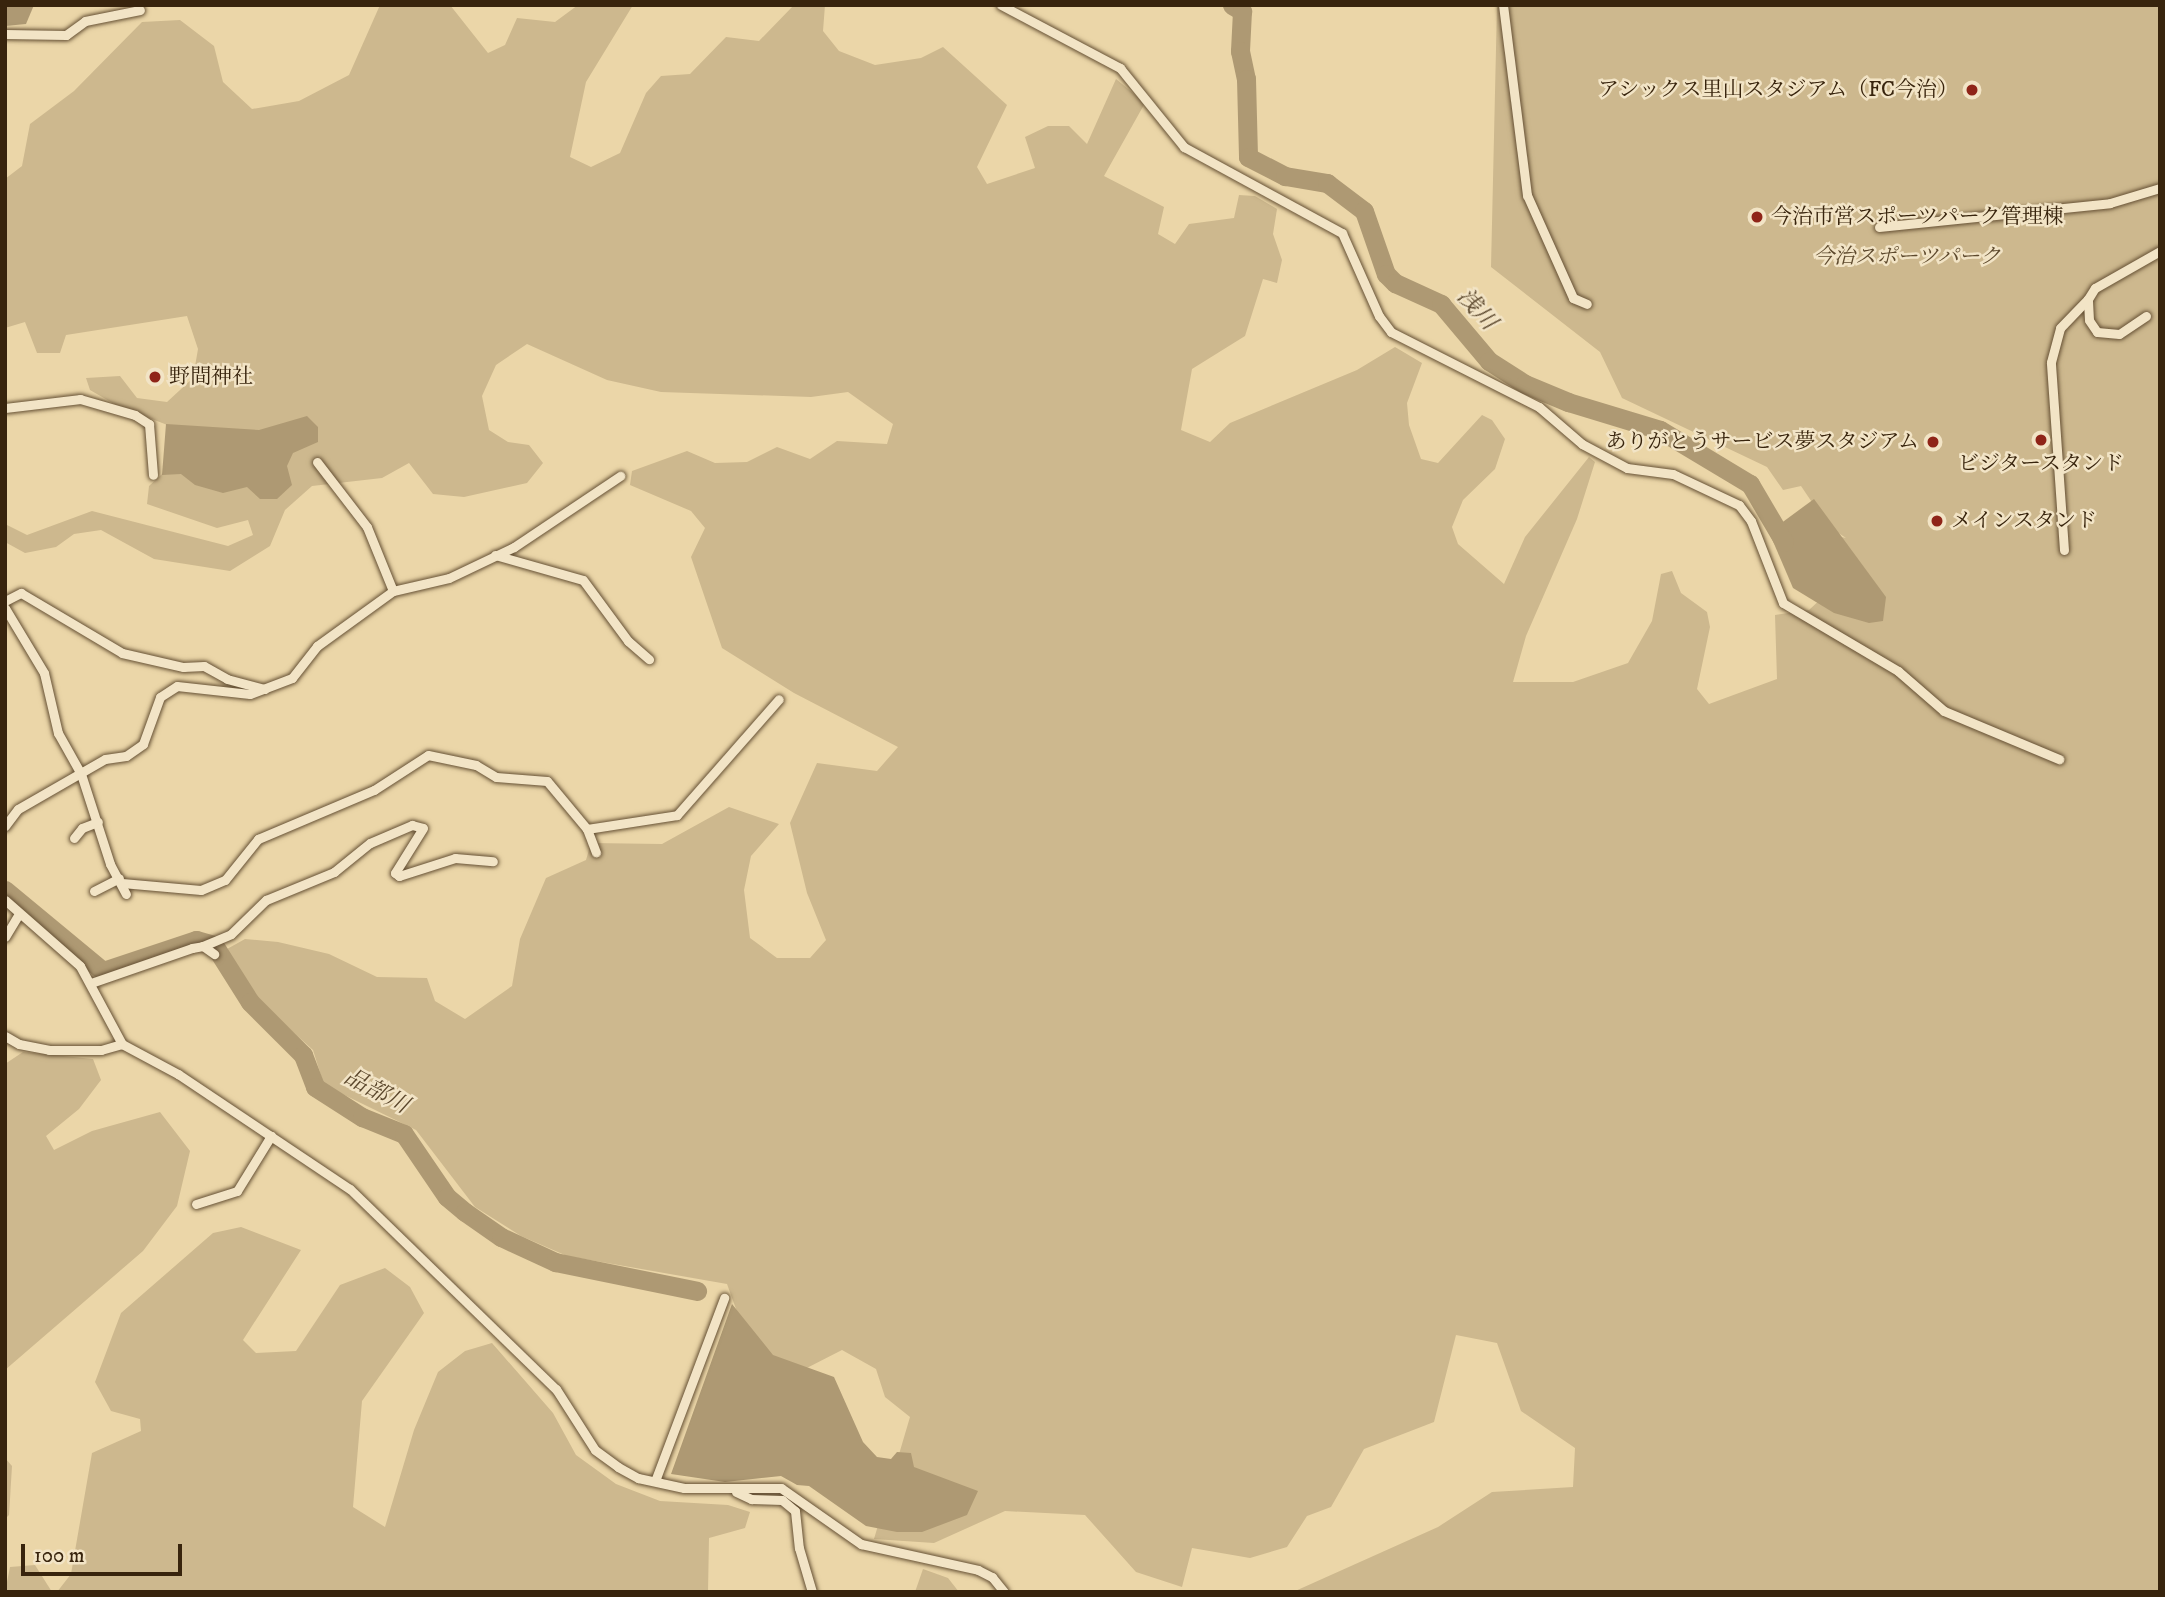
<!DOCTYPE html>
<meta charset="utf-8">
<style>
body{margin:0}
#map{position:relative;width:2165px;height:1597px;overflow:hidden;background:#ebd6a8;font-family:"IM FELL DW Pica","Noto Serif JP",serif}
div>[style]{position:absolute}
.green>*{inset:0;background:#cdb88e}
.water>*{inset:0;background:#ae9973}
.river>*{height:19px;margin:-9.5px;padding:0 9.5px;transform-origin:9.5px;border-radius:9.5px;background:#ae9973}
.roads{filter:drop-shadow(0 0 2px #655034) drop-shadow(0 0 2px #655034)}
.minor>*{height:9px;margin:-4.5px;padding:0 4.5px;transform-origin:4.5px;border-radius:4.5px;background:#f2e4c6}
.dots>*{width:19px;height:19px;translate:-50% -50%;box-sizing:border-box;border:4px solid #f2e4c6;border-radius:50%}
span{translate:-50% -50%;white-space:nowrap;text-align:center;line-height:1.15;-webkit-text-stroke:5px #f2e4c6;paint-order:stroke}
.poi-label{font-size:21px;color:#38240d}
.right{translate:-100% -50%;text-align:right}
.left{translate:0 -50%;text-align:left}
.park-label{font-size:21px;color:#5d492d;font-style:italic}
.water-label{font-size:23px;color:#5b472c;font-style:italic}
.frame{position:absolute;inset:0;border:7px solid #38240d;pointer-events:none}
.scale{position:absolute;left:21px;top:1544px;width:161px;height:32px;box-sizing:border-box;border:4px solid #38240d;border-top:0;padding-left:9px;font-size:21px;line-height:24px;white-space:nowrap;color:#38240d;-webkit-text-stroke:5px #f2e4c6;paint-order:stroke}
</style>
<div id="map">
<div class="green">
<i style="clip-path:polygon(380px 5px,450px 5px,488px 53px,505px 45px,517px 18px,555px 22px,578px 5px,633px 5px,586px 82px,570px 157px,591px 167px,620px 153px,646px 93px,661px 76px,690px 74px,726px 37px,759px 41px,794px 5px,825px 5px,823px 31px,839px 51px,875px 65px,921px 58px,943px 47px,1007px 105px,977px 167px,987px 184px,1035px 168px,1025px 137px,1048px 126px,1069px 126px,1087px 144px,1116px 79px,1145px 103px,1104px 176px,1164px 207px,1158px 234px,1175px 244px,1189px 224px,1234px 218px,1239px 195px,1255px 196px,1277px 209px,1273px 234px,1282px 260px,1277px 283px,1263px 279px,1245px 336px,1192px 369px,1181px 430px,1210px 442px,1230px 423px,1357px 370px,1395px 347px,1422px 363px,1407px 403px,1409px 425px,1421px 459px,1438px 463px,1482px 415px,1492px 420px,1505px 439px,1495px 469px,1463px 500px,1452px 527px,1458px 544px,1504px 584px,1525px 537px,1589px 457px,1595px 462px,1577px 519px,1526px 636px,1513px 682px,1573px 682px,1628px 663px,1652px 621px,1661px 574px,1672px 571px,1681px 593px,1707px 612px,1710px 627px,1697px 689px,1709px 704px,1777px 679px,1775px 615px,1809px 610px,1824px 596px,1810px 530px,1846px 538px,1828px 526px,1801px 486px,1783px 490px,1767px 467px,1622px 398px,1600px 352px,1491px 267px,1497px 5px,2160px 5px,2160px 1592px,1293px 1592px,1438px 1527px,1492px 1492px,1573px 1487px,1575px 1448px,1521px 1411px,1497px 1343px,1456px 1335px,1434px 1422px,1364px 1449px,1331px 1507px,1307px 1516px,1287px 1547px,1250px 1558px,1192px 1548px,1182px 1587px,1136px 1572px,1085px 1515px,1005px 1511px,934px 1543px,874px 1539px,910px 1417px,885px 1397px,876px 1369px,842px 1350px,797px 1373px,765px 1360px,740px 1320px,727px 1284px,567px 1256px,521px 1236px,475px 1207px,416px 1130px,324px 1085px,313px 1050px,258px 1000px,236px 968px,222px 960px,227px 949px,245px 939px,278px 942px,329px 954px,377px 977px,427px 978px,435px 1001px,465px 1019px,512px 986px,520px 939px,546px 878px,586px 860px,591px 843px,662px 844px,729px 807px,779px 824px,751px 856px,744px 890px,750px 938px,777px 958px,810px 958px,826px 940px,807px 893px,790px 823px,817px 763px,877px 771px,898px 747px,794px 693px,722px 648px,691px 557px,705px 528px,691px 511px,630px 485px,632px 471px,687px 451px,715px 463px,747px 462px,777px 447px,810px 459px,837px 441px,887px 444px,893px 424px,848px 392px,811px 397px,661px 392px,607px 380px,527px 344px,496px 365px,482px 396px,489px 430px,508px 442px,529px 445px,543px 463px,527px 483px,464px 497px,433px 494px,409px 463px,382px 478px,312px 486px,285px 510px,270px 546px,230px 571px,154px 559px,101px 530px,74px 534px,56px 547px,25px 553px,5px 542px,5px 524px,27px 535px,92px 511px,228px 546px,253px 535px,248px 520px,217px 528px,147px 504px,149px 486px,173px 464px,193px 435px,116px 405px,90px 390px,86px 378px,120px 376px,137px 398px,167px 402px,193px 378px,198px 349px,187px 316px,66px 335px,60px 353px,37px 353px,25px 322px,5px 328px,5px 179px,22px 166px,30px 124px,74px 91px,142px 22px,180px 20px,214px 46px,223px 82px,252px 109px,299px 101px,349px 75px)"></i>
<i style="clip-path:polygon(23px 1052px,93px 1059px,101px 1080px,79px 1109px,46px 1136px,54px 1150px,92px 1131px,160px 1112px,190px 1151px,177px 1206px,143px 1251px,5px 1370px,5px 1064px)"></i>
<i style="clip-path:polygon(241px 1227px,301px 1250px,243px 1340px,256px 1353px,296px 1351px,340px 1285px,385px 1268px,410px 1287px,424px 1313px,362px 1401px,353px 1507px,385px 1527px,414px 1430px,438px 1372px,465px 1351px,492px 1343px,553px 1413px,576px 1455px,616px 1484px,660px 1501px,728px 1505px,750px 1512px,745px 1528px,709px 1538px,708px 1592px,57px 1592px,71px 1574px,92px 1453px,141px 1431px,140px 1419px,111px 1411px,95px 1382px,121px 1313px,213px 1233px)"></i>
<i style="clip-path:polygon(5px 1458px,12px 1466px,9px 1515px,5px 1519px)"></i>
<i style="clip-path:polygon(35px 1565px,52px 1592px,5px 1592px,10px 1567px)"></i>
<i style="clip-path:polygon(923px 1569px,948px 1578px,959px 1592px,915px 1592px)"></i>
</div>
<div class="water">
<i style="clip-path:polygon(5px 5px,34px 5px,26px 24px,5px 26px)"></i>
<i style="clip-path:polygon(307px 416px,318px 427px,318px 442px,293px 453px,287px 466px,292px 485px,277px 499px,260px 499px,247px 487px,223px 493px,195px 485px,181px 474px,162px 475px,166px 424px,259px 430px)"></i>
<i style="clip-path:polygon(1814px 499px,1886px 597px,1883px 621px,1869px 623px,1834px 613px,1793px 588px,1769px 532px)"></i>
<i style="clip-path:polygon(732px 1304px,773px 1355px,834px 1377px,863px 1442px,877px 1457px,891px 1459px,897px 1452px,911px 1453px,914px 1467px,978px 1491px,967px 1515px,922px 1532px,897px 1532px,866px 1526px,809px 1486px,797px 1485px,781px 1476px,725px 1482px,671px 1474px)"></i>
</div>
<div class="river">
<i style="left:1232px;top:5px;width:12px;rotate:31deg"></i>
<i style="left:1242px;top:11px;width:40px;rotate:92.9deg"></i>
<i style="left:1240px;top:51px;width:29px;rotate:78deg"></i>
<i style="left:1246px;top:79px;width:78px;rotate:88.5deg"></i>
<i style="left:1248px;top:157px;width:42px;rotate:27.2deg"></i>
<i style="left:1285px;top:176px;width:43px;rotate:9.5deg"></i>
<i style="left:1327px;top:183px;width:46px;rotate:37.1deg"></i>
<i style="left:1364px;top:211px;width:67px;rotate:70.8deg"></i>
<i style="left:1386px;top:274px;width:13px;rotate:45deg"></i>
<i style="left:1395px;top:283px;width:51px;rotate:24.5deg"></i>
<i style="left:1441px;top:304px;width:75px;rotate:49.9deg"></i>
<i style="left:1489px;top:361px;width:43px;rotate:32.6deg"></i>
<i style="left:1525px;top:384px;width:47px;rotate:22.7deg"></i>
<i style="left:1568px;top:402px;width:96px;rotate:16.9deg"></i>
<i style="left:1660px;top:430px;width:105px;rotate:31deg"></i>
<i style="left:1750px;top:484px;width:67px;rotate:59.6deg"></i>
<i style="left:5px;top:890px;width:127px;rotate:39.6deg"></i>
<i style="left:103px;top:971px;width:98px;rotate:-18.4deg"></i>
<i style="left:196px;top:940px;width:19px;rotate:16deg"></i>
<i style="left:214px;top:945px;width:67px;rotate:57.7deg"></i>
<i style="left:250px;top:1002px;width:75px;rotate:45deg"></i>
<i style="left:303px;top:1055px;width:34px;rotate:69deg"></i>
<i style="left:315px;top:1087px;width:56px;rotate:32.6deg"></i>
<i style="left:362px;top:1117px;width:45px;rotate:22deg"></i>
<i style="left:404px;top:1134px;width:76px;rotate:55.7deg"></i>
<i style="left:447px;top:1197px;width:23px;rotate:40deg"></i>
<i style="left:465px;top:1212px;width:44px;rotate:34.8deg"></i>
<i style="left:501px;top:1237px;width:60px;rotate:24.8deg"></i>
<i style="left:555px;top:1262px;width:145px;rotate:11.5deg"></i>
</div>
<div class="roads">
<div class="minor">
<i style="left:1001px;top:5px;width:135px;rotate:27.9deg"></i>
<i style="left:1120px;top:68px;width:102px;rotate:51deg"></i>
<i style="left:1184px;top:147px;width:180px;rotate:28.6deg"></i>
<i style="left:1342px;top:233px;width:91px;rotate:66deg"></i>
<i style="left:1379px;top:316px;width:20px;rotate:53deg"></i>
<i style="left:1391px;top:332px;width:166px;rotate:26.9deg"></i>
<i style="left:1539px;top:407px;width:57px;rotate:40.7deg"></i>
<i style="left:1582px;top:444px;width:51px;rotate:28.1deg"></i>
<i style="left:1627px;top:468px;width:46px;rotate:7.4deg"></i>
<i style="left:1673px;top:474px;width:73px;rotate:25.2deg"></i>
<i style="left:1739px;top:505px;width:20px;rotate:53deg"></i>
<i style="left:1751px;top:521px;width:88px;rotate:68.7deg"></i>
<i style="left:1783px;top:603px;width:134px;rotate:30.6deg"></i>
<i style="left:1898px;top:671px;width:61px;rotate:41deg"></i>
<i style="left:1944px;top:711px;width:125px;rotate:22.7deg"></i>
<i style="left:1503px;top:5px;width:192px;rotate:82.8deg"></i>
<i style="left:1527px;top:195px;width:113px;rotate:65.9deg"></i>
<i style="left:1573px;top:298px;width:15px;rotate:23deg"></i>
<i style="left:5px;top:34px;width:61px;rotate:0.9deg"></i>
<i style="left:66px;top:35px;width:24px;rotate:-36deg"></i>
<i style="left:85px;top:21px;width:56px;rotate:-11.3deg"></i>
<i style="left:1879px;top:227px;width:232px;rotate:-5.9deg"></i>
<i style="left:2110px;top:203px;width:52px;rotate:-16.7deg"></i>
<i style="left:2146px;top:316px;width:32px;rotate:146deg"></i>
<i style="left:2119px;top:334px;width:22px;rotate:-175deg"></i>
<i style="left:2097px;top:332px;width:14px;rotate:-124deg"></i>
<i style="left:2089px;top:320px;width:21px;rotate:-93deg"></i>
<i style="left:2088px;top:299px;width:13px;rotate:-58deg"></i>
<i style="left:2095px;top:288px;width:75px;rotate:-29.6deg"></i>
<i style="left:5px;top:408px;width:76px;rotate:-6.8deg"></i>
<i style="left:80px;top:399px;width:57px;rotate:16.2deg"></i>
<i style="left:135px;top:415px;width:17px;rotate:33deg"></i>
<i style="left:149px;top:424px;width:51px;rotate:85.5deg"></i>
<i style="left:317px;top:462px;width:82px;rotate:52.4deg"></i>
<i style="left:367px;top:527px;width:69px;rotate:67.9deg"></i>
<i style="left:2064px;top:550px;width:188px;rotate:-94deg"></i>
<i style="left:2051px;top:362px;width:35px;rotate:-75deg"></i>
<i style="left:2060px;top:328px;width:40px;rotate:-46deg"></i>
<i style="left:495px;top:555px;width:91px;rotate:15.9deg"></i>
<i style="left:583px;top:580px;width:76px;rotate:53.6deg"></i>
<i style="left:628px;top:641px;width:28px;rotate:41deg"></i>
<i style="left:5px;top:601px;width:18px;rotate:-27deg"></i>
<i style="left:21px;top:593px;width:117px;rotate:30.7deg"></i>
<i style="left:122px;top:653px;width:63px;rotate:12.9deg"></i>
<i style="left:183px;top:667px;width:21px;rotate:-3deg"></i>
<i style="left:204px;top:666px;width:26px;rotate:29deg"></i>
<i style="left:227px;top:679px;width:39px;rotate:15deg"></i>
<i style="left:5px;top:608px;width:76px;rotate:59deg"></i>
<i style="left:44px;top:673px;width:62px;rotate:76.9deg"></i>
<i style="left:58px;top:733px;width:47px;rotate:60.7deg"></i>
<i style="left:81px;top:774px;width:95px;rotate:72.1deg"></i>
<i style="left:110px;top:864px;width:34px;rotate:62deg"></i>
<i style="left:5px;top:826px;width:21px;rotate:-53deg"></i>
<i style="left:18px;top:809px;width:100px;rotate:-29.9deg"></i>
<i style="left:105px;top:759px;width:21px;rotate:-8deg"></i>
<i style="left:126px;top:756px;width:21px;rotate:-35deg"></i>
<i style="left:143px;top:744px;width:50px;rotate:-70.1deg"></i>
<i style="left:160px;top:697px;width:20px;rotate:-33deg"></i>
<i style="left:177px;top:686px;width:73px;rotate:6.3deg"></i>
<i style="left:250px;top:694px;width:45px;rotate:-20.9deg"></i>
<i style="left:292px;top:678px;width:41px;rotate:-52deg"></i>
<i style="left:317px;top:646px;width:94px;rotate:-35.9deg"></i>
<i style="left:393px;top:591px;width:57px;rotate:-13.1deg"></i>
<i style="left:449px;top:578px;width:72px;rotate:-25.5deg"></i>
<i style="left:514px;top:547px;width:128px;rotate:-33.8deg"></i>
<i style="left:587px;top:829px;width:25px;rotate:69deg"></i>
<i style="left:74px;top:838px;width:13px;rotate:-51deg"></i>
<i style="left:82px;top:828px;width:17px;rotate:-21deg"></i>
<i style="left:122px;top:883px;width:79px;rotate:5.1deg"></i>
<i style="left:201px;top:890px;width:26px;rotate:-23deg"></i>
<i style="left:225px;top:880px;width:53px;rotate:-51.2deg"></i>
<i style="left:258px;top:839px;width:126px;rotate:-22.9deg"></i>
<i style="left:374px;top:790px;width:64px;rotate:-32.9deg"></i>
<i style="left:428px;top:755px;width:49px;rotate:11.8deg"></i>
<i style="left:476px;top:765px;width:23px;rotate:31deg"></i>
<i style="left:496px;top:777px;width:51px;rotate:4.5deg"></i>
<i style="left:547px;top:781px;width:62px;rotate:50.2deg"></i>
<i style="left:587px;top:829px;width:91px;rotate:-8.8deg"></i>
<i style="left:677px;top:815px;width:154px;rotate:-48.7deg"></i>
<i style="left:94px;top:891px;width:28px;rotate:-27deg"></i>
<i style="left:5px;top:900px;width:100px;rotate:41.3deg"></i>
<i style="left:80px;top:966px;width:89px;rotate:61.7deg"></i>
<i style="left:122px;top:1044px;width:64px;rotate:28.2deg"></i>
<i style="left:178px;top:1074px;width:207px;rotate:33.8deg"></i>
<i style="left:350px;top:1189px;width:287px;rotate:44.2deg"></i>
<i style="left:556px;top:1389px;width:72px;rotate:57.4deg"></i>
<i style="left:595px;top:1450px;width:29px;rotate:36deg"></i>
<i style="left:618px;top:1467px;width:23px;rotate:29deg"></i>
<i style="left:638px;top:1478px;width:47px;rotate:12.3deg"></i>
<i style="left:684px;top:1488px;width:97px"></i>
<i style="left:781px;top:1488px;width:98px;rotate:35deg"></i>
<i style="left:861px;top:1544px;width:120px;rotate:12.5deg"></i>
<i style="left:978px;top:1570px;width:16px;rotate:27deg"></i>
<i style="left:992px;top:1577px;width:19px;rotate:51deg"></i>
<i style="left:5px;top:937px;width:27px;rotate:-59deg"></i>
<i style="left:203px;top:946px;width:30px;rotate:-23deg"></i>
<i style="left:231px;top:934px;width:49px;rotate:-44.2deg"></i>
<i style="left:266px;top:900px;width:74px;rotate:-22.4deg"></i>
<i style="left:334px;top:872px;width:46px;rotate:-38.9deg"></i>
<i style="left:370px;top:843px;width:46px;rotate:-23.2deg"></i>
<i style="left:412px;top:825px;width:11px;rotate:15deg"></i>
<i style="left:423px;top:828px;width:53px;rotate:121.9deg"></i>
<i style="left:395px;top:873px;width:5px;rotate:37deg"></i>
<i style="left:399px;top:876px;width:59px;rotate:-17.8deg"></i>
<i style="left:455px;top:858px;width:38px;rotate:5deg"></i>
<i style="left:91px;top:983px;width:107px;rotate:-19.1deg"></i>
<i style="left:192px;top:948px;width:11px;rotate:-10deg"></i>
<i style="left:203px;top:946px;width:14px;rotate:36deg"></i>
<i style="left:5px;top:1036px;width:16px;rotate:30deg"></i>
<i style="left:19px;top:1044px;width:31px;rotate:11deg"></i>
<i style="left:49px;top:1050px;width:52px"></i>
<i style="left:101px;top:1050px;width:22px;rotate:-16deg"></i>
<i style="left:196px;top:1204px;width:43px;rotate:-17.6deg"></i>
<i style="left:237px;top:1191px;width:65px;rotate:-58.3deg"></i>
<i style="left:655px;top:1481px;width:196px;rotate:-69.3deg"></i>
<i style="left:736px;top:1492px;width:17px;rotate:25deg"></i>
<i style="left:751px;top:1499px;width:31px;rotate:2deg"></i>
<i style="left:782px;top:1500px;width:17px;rotate:40deg"></i>
<i style="left:795px;top:1511px;width:37px;rotate:84deg"></i>
<i style="left:799px;top:1548px;width:46px;rotate:73.5deg"></i>
</div>
</div>
<div class="dots">
<i style="left:1972px;top:90px;background:#8f2418"></i>
<i style="left:1757px;top:217px;background:#8f2418"></i>
<i style="left:155px;top:377px;background:#8f2418"></i>
<i style="left:2041px;top:440px;background:#8f2418"></i>
<i style="left:1933px;top:442px;background:#8f2418"></i>
<i style="left:1937px;top:521px;background:#8f2418"></i>
</div>
<div class="poi-label">
<span class="right" style="left:1958px;top:90px">アシックス里山スタジアム（FC今治）</span>
<span class="left" style="left:1771px;top:217px">今治市営スポーツパーク管理棟</span>
<span class="left" style="left:169px;top:377px">野間神社</span>
<span class="right" style="left:1919px;top:442px">ありがとうサービス夢スタジアム</span>
<span style="left:2041px;top:464px">ビジタースタンド</span>
<span class="left" style="left:1951px;top:521px">メインスタンド</span>
</div>
<div class="park-label">
<span style="left:1907px;top:257px">今治スポーツパーク</span>
</div>
<div class="water-label">
<span style="left:1476px;top:310px;rotate:48deg">浅川</span>
<span style="left:376px;top:1092px;rotate:28deg">品部川</span>
</div>
<div class="frame"></div>
<div class="scale">100 m</div>
</div>
